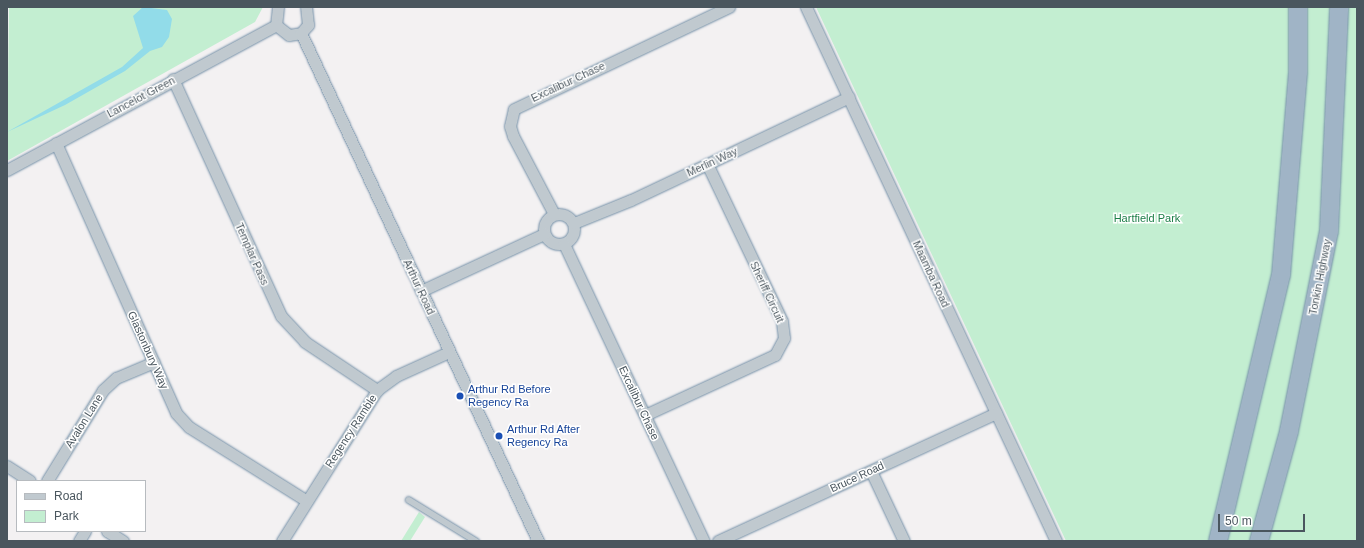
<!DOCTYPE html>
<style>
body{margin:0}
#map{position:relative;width:1364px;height:548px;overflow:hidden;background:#f3f1f2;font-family:Helvetica,sans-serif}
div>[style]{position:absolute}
.green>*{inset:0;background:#c3eed1}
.water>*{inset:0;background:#92dce9}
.roads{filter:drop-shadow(0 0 1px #7792a9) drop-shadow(0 0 1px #7792a9)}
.service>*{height:5.5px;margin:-2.75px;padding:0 2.75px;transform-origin:2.75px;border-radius:2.75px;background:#c0c9cf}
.minor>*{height:11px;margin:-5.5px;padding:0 5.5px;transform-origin:5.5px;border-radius:5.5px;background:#c0c9cf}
.minor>.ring{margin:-5.5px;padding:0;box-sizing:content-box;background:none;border:11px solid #c0c9cf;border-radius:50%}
.trunk>*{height:18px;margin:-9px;padding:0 9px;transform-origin:9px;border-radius:9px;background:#a0b4c6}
.dots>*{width:11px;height:11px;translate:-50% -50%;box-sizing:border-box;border:2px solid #fff;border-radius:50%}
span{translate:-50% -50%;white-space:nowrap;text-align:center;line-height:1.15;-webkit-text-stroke:3px #fff;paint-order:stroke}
.street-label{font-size:11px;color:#4a565e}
.park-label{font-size:11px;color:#1c7e47}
.transit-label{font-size:11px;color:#164399}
.left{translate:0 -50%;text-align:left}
.frame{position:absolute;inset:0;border:8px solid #4a565e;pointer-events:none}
.legend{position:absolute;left:16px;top:480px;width:130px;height:52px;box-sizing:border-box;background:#fff;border:1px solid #b7bbbf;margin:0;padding:5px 7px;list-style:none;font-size:12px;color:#4a565e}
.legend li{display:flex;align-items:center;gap:8px;height:20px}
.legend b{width:20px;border:1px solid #b7bbbf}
.scale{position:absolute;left:1218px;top:514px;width:87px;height:18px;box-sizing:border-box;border:2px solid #4a565e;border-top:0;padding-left:5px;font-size:12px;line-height:14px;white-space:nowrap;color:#4a565e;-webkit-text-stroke:3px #fff;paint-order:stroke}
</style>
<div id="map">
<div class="green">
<i style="clip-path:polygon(9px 7px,263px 7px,255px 22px,7px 161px)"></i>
<i style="clip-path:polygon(816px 7px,1357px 7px,1357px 541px,1066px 541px)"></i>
<i style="clip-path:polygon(419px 512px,425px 517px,410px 541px,401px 541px)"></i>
</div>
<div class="water">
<i style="clip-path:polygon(143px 7px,167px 10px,172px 19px,169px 37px,162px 47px,150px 51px,125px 71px,65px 105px,7px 132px,122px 67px,143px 48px,133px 16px)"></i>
</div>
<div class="roads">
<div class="service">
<i style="left:409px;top:500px;width:79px;rotate:31.5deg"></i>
</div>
<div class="minor">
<i style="left:278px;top:7px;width:18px;rotate:96deg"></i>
<i style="left:276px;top:25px;width:16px;rotate:38deg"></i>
<i style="left:289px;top:35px;width:12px;rotate:-9deg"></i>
<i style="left:301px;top:33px;width:11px;rotate:-49deg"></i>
<i style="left:308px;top:25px;width:18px;rotate:-96deg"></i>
<i style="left:806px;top:7px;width:590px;rotate:64.91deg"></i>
<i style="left:301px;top:33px;width:561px;rotate:64.99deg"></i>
<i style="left:173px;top:79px;width:260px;rotate:65.5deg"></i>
<i style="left:281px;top:316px;width:35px;rotate:47deg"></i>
<i style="left:305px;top:342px;width:87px;rotate:33.7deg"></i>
<i style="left:56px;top:143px;width:295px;rotate:66deg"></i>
<i style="left:176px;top:413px;width:19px;rotate:47deg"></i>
<i style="left:189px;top:427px;width:139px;rotate:32.1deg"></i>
<i style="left:7px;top:170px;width:306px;rotate:-28.3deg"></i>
<i class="ring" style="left:544px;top:214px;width:19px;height:19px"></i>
<i style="left:554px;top:214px;width:88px;rotate:-117.7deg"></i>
<i style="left:513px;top:136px;width:10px;rotate:-107deg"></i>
<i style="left:510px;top:126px;width:17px;rotate:-77deg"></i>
<i style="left:514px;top:109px;width:238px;rotate:-25.4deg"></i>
<i style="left:574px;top:223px;width:61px;rotate:-22deg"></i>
<i style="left:631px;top:200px;width:241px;rotate:-25.3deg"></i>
<i style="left:564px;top:244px;width:328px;rotate:64.8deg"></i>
<i style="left:421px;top:291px;width:136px;rotate:-24.9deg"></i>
<i style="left:645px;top:415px;width:143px;rotate:-24.8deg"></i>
<i style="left:775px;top:355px;width:19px;rotate:-62deg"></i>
<i style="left:784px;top:338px;width:17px;rotate:-97deg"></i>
<i style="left:782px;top:321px;width:174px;rotate:-115.5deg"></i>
<i style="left:7px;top:466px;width:27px;rotate:33deg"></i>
<i style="left:871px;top:471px;width:77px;rotate:64.8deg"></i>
<i style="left:47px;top:481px;width:107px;rotate:-58.4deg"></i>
<i style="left:103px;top:390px;width:18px;rotate:-43deg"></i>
<i style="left:116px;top:378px;width:41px;rotate:-22.8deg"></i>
<i style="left:107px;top:531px;width:19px;rotate:32deg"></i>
<i style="left:79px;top:541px;width:12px;rotate:-59deg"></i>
<i style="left:282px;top:541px;width:178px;rotate:-57.8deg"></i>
<i style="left:377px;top:390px;width:24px;rotate:-36deg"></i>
<i style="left:396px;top:376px;width:58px;rotate:-24.4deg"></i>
<i style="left:718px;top:541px;width:306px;rotate:-24.7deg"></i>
</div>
<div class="trunk">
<i style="left:1218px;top:541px;width:273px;rotate:-76.7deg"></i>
<i style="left:1281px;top:275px;width:204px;rotate:-85.2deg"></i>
<i style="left:1298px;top:72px;width:65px;rotate:-90deg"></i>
<i style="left:1259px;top:541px;width:114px;rotate:-74.7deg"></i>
<i style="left:1289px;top:431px;width:204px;rotate:-78.7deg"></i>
<i style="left:1329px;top:231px;width:224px;rotate:-87.4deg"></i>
</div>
</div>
<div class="dots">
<i style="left:460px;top:396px;background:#1a4fb4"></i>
<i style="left:499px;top:436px;background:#1a4fb4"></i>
</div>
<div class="street-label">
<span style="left:568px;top:82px;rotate:-25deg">Excalibur Chase</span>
<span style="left:141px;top:97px;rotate:-28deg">Lancelot Green</span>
<span style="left:712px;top:162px;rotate:-25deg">Merlin Way</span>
<span style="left:252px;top:254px;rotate:66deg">Templar Pass</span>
<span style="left:931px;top:274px;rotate:65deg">Maamba Road</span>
<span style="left:1320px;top:277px;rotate:-79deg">Tonkin Highway</span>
<span style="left:419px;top:287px;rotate:65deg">Arthur Road</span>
<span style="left:767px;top:292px;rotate:65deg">Sheriff Circuit</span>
<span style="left:148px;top:350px;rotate:66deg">Glastonbury Way</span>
<span style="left:639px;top:403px;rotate:65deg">Excalibur Chase</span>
<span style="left:84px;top:421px;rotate:-58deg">Avalon Lane</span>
<span style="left:351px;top:431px;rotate:-57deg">Regency Ramble</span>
<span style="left:857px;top:477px;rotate:-25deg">Bruce Road</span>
</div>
<div class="park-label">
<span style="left:1147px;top:218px">Hartfield Park</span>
</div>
<div class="transit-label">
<span class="left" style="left:468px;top:396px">Arthur Rd Before<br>Regency Ra</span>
<span class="left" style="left:507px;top:436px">Arthur Rd After<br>Regency Ra</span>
</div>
<div class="frame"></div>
<ul class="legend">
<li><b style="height:5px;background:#c0c9cf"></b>Road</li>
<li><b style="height:11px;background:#c3eed1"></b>Park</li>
</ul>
<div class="scale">50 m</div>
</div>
